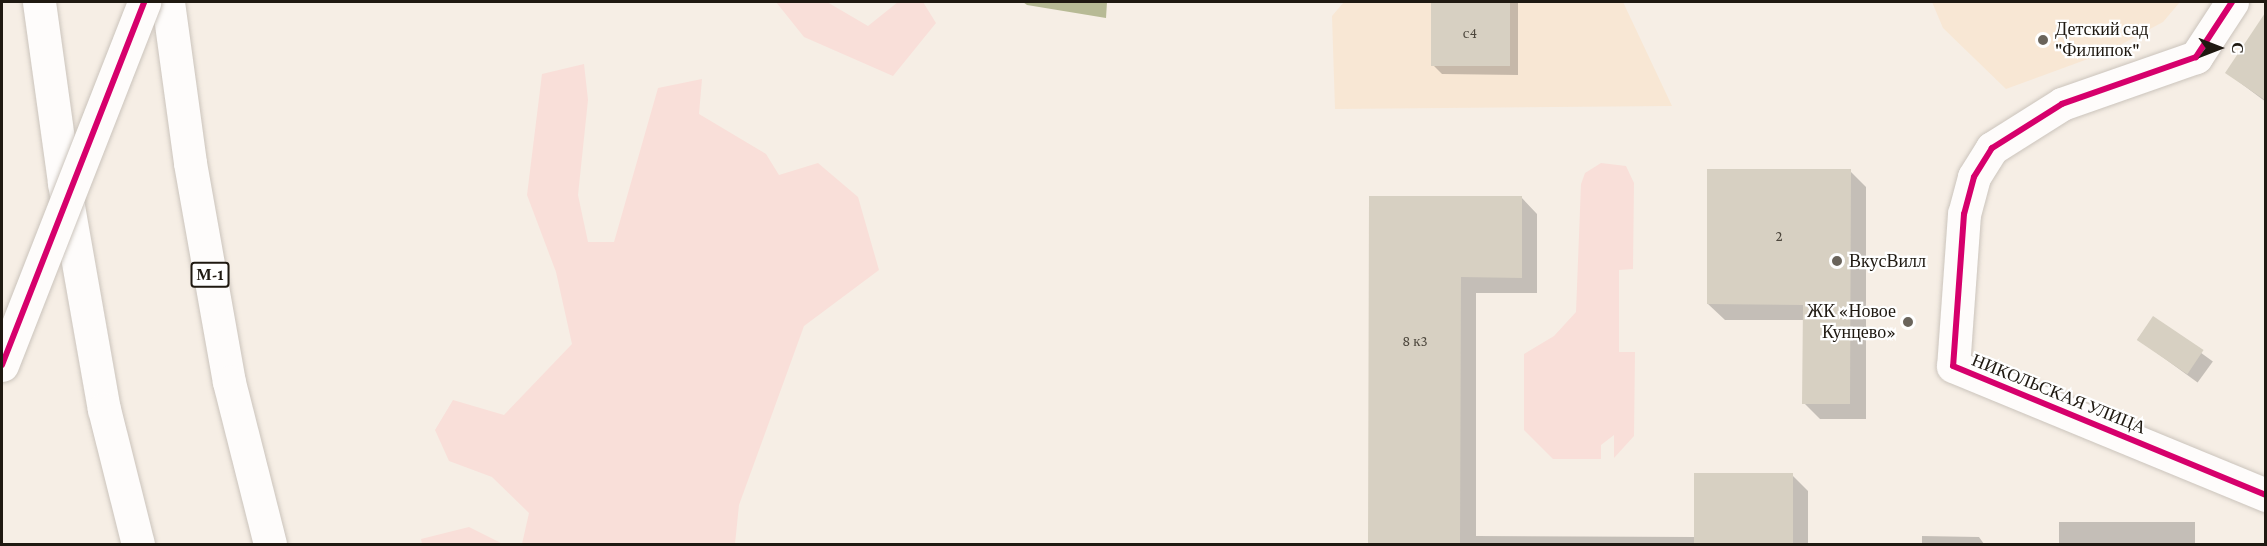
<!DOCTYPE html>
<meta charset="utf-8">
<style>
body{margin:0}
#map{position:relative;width:2267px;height:546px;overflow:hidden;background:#f6eee5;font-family:"Crimson Pro",serif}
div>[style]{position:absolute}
.built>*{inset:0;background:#f8e7d4}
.green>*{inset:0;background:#f9dfd9}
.water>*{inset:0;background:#b7ba95}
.shadow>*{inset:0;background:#0003;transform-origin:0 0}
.building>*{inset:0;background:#d7d0c2;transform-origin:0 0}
.roads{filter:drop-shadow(0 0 2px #cbc4bc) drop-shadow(0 0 2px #cbc4bc)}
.street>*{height:33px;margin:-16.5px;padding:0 16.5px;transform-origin:16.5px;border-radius:16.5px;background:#fefcfb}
.highway>*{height:33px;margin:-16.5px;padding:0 16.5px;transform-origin:16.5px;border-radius:16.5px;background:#fefcfb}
.bridges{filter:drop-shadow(0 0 2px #cbc4bc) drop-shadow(0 0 2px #cbc4bc)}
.secondary-bridge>*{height:33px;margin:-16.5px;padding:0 16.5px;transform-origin:16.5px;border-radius:16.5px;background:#fefcfb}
.cycleway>*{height:6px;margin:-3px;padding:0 3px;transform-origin:3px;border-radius:3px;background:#d6006c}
.dots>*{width:16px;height:16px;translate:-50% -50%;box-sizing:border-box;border:3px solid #fff;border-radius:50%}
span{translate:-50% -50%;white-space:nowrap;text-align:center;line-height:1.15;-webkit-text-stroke:4.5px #fff;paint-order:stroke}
.number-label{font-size:15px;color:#4d473d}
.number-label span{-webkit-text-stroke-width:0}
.shield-label span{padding:2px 4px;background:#fff;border:2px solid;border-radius:4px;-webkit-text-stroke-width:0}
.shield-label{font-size:16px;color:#1f1911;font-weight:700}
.poi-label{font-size:18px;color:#1f1911}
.left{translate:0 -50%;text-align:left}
.right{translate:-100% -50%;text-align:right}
.street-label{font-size:18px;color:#1f1911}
.frame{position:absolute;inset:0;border:3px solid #1f1911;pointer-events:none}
.north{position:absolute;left:2189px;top:18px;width:60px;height:60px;-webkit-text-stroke:4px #fff;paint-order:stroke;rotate:90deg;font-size:16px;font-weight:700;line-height:24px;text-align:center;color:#1f1911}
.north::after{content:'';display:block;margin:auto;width:21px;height:27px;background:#1f1911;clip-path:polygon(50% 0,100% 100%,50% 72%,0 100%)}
</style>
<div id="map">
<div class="built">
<i style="clip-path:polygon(1344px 2px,1623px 2px,1672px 106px,1335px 109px,1332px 16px)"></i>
<i style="clip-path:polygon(1932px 2px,2180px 2px,2163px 22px,2107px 52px,2006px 89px,1943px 28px)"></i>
</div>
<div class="green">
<i style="clip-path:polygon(776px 2px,827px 2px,868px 26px,898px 2px,923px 2px,936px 23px,893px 76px,804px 37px)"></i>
<i style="clip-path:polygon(584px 64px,588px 100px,578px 195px,588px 242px,614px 242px,658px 88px,702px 79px,699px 114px,766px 154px,779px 175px,818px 163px,858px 197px,879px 270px,804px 326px,739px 505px,735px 544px,522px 544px,529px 513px,492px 477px,449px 461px,435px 430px,453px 400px,504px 415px,572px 344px,556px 272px,527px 195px,542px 74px)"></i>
<i style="clip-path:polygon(1601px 163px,1626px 166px,1634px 183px,1633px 269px,1619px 270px,1619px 352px,1635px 352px,1634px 436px,1614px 458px,1614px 435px,1601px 445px,1601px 459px,1553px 459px,1524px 430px,1524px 354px,1554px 336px,1576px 312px,1581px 184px,1585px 173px)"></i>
<i style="clip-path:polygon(469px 527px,503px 544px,422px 544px,421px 539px)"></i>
</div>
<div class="water">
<i style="clip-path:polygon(1023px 2px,1107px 2px,1106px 18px,1027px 5px)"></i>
</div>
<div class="shadow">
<i style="clip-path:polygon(1433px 2px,1518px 2px,1518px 75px,1442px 74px,1433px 65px)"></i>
<i style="clip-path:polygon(2266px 16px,2266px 102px,2227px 73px)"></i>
<i style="clip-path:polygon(1850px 171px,1866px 187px,1866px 419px,1820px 419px,1804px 403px,1804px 320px,1725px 320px,1708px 304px)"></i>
<i style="clip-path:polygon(1370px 197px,1521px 197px,1537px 214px,1537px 293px,1476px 293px,1476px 536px,1695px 537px,1792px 475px,1808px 491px,1808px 544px,1370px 544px)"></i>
<i style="left:2153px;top:318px;width:74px;height:26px;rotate:36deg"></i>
<i style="left:2059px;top:522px;width:136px;height:22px"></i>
<i style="clip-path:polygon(1922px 536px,1979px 537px,1984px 544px,1922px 544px)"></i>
</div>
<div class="building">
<i style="left:1431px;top:2px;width:79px;height:64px"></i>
<i style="clip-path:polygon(2265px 13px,2265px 100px,2225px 73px)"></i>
<i style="clip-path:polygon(1707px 169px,1851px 169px,1850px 404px,1802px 404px,1803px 305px,1707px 304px)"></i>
<i style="clip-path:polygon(1369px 196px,1522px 196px,1522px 278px,1461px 277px,1460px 544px,1368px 544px)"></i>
<i style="left:2153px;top:316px;width:61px;height:29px;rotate:34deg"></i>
<i style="left:1694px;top:473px;width:99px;height:71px"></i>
</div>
<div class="roads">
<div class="street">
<i style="left:2232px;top:2px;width:66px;rotate:123.2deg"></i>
<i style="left:2196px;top:57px;width:142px;rotate:160.7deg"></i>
<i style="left:2062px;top:104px;width:83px;rotate:147.8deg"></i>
<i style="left:1992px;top:148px;width:34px;rotate:122deg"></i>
<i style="left:1974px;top:177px;width:38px;rotate:105deg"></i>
<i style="left:1964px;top:214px;width:152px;rotate:94.1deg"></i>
<i style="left:1953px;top:366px;width:339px;rotate:22.4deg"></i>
</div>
<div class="highway">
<i style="left:39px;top:2px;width:183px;rotate:82.1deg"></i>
<i style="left:64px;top:183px;width:230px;rotate:80deg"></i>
<i style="left:104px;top:409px;width:139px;rotate:75.9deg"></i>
<i style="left:168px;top:2px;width:162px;rotate:82.2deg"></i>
<i style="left:190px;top:163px;width:222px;rotate:79.9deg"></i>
<i style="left:229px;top:382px;width:167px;rotate:75.8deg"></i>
</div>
</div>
<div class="bridges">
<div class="secondary-bridge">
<i style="left:2px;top:365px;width:390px;rotate:-68.6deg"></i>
</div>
</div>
<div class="cycleway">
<i style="left:2232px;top:2px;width:66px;rotate:123.2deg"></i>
<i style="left:2196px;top:57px;width:142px;rotate:160.7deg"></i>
<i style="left:2062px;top:104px;width:83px;rotate:147.8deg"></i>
<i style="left:1992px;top:148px;width:34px;rotate:122deg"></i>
<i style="left:1974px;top:177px;width:38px;rotate:105deg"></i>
<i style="left:1964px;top:214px;width:152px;rotate:94.1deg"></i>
<i style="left:1953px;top:366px;width:339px;rotate:22.4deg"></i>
<i style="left:2px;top:365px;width:390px;rotate:-68.6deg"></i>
</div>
<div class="dots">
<i style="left:2043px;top:40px;background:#6a645b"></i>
<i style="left:1837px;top:261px;background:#6a645b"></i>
<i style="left:1908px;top:322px;background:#6a645b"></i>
</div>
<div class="number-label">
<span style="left:1470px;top:34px">с4</span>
<span style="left:1779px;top:237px">2</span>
<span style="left:1415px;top:342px">8 к3</span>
</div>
<div class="shield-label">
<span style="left:210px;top:275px">М-1</span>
</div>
<div class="poi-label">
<span class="left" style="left:2055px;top:40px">Детский сад<br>"Филипок"</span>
<span class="left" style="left:1849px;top:261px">ВкусВилл</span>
<span class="right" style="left:1896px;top:322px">ЖК «Новое<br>Кунцево»</span>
</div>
<div class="street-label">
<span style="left:2059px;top:394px;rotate:22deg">НИКОЛЬСКАЯ УЛИЦА</span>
</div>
<div class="frame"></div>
<div class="north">С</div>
</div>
